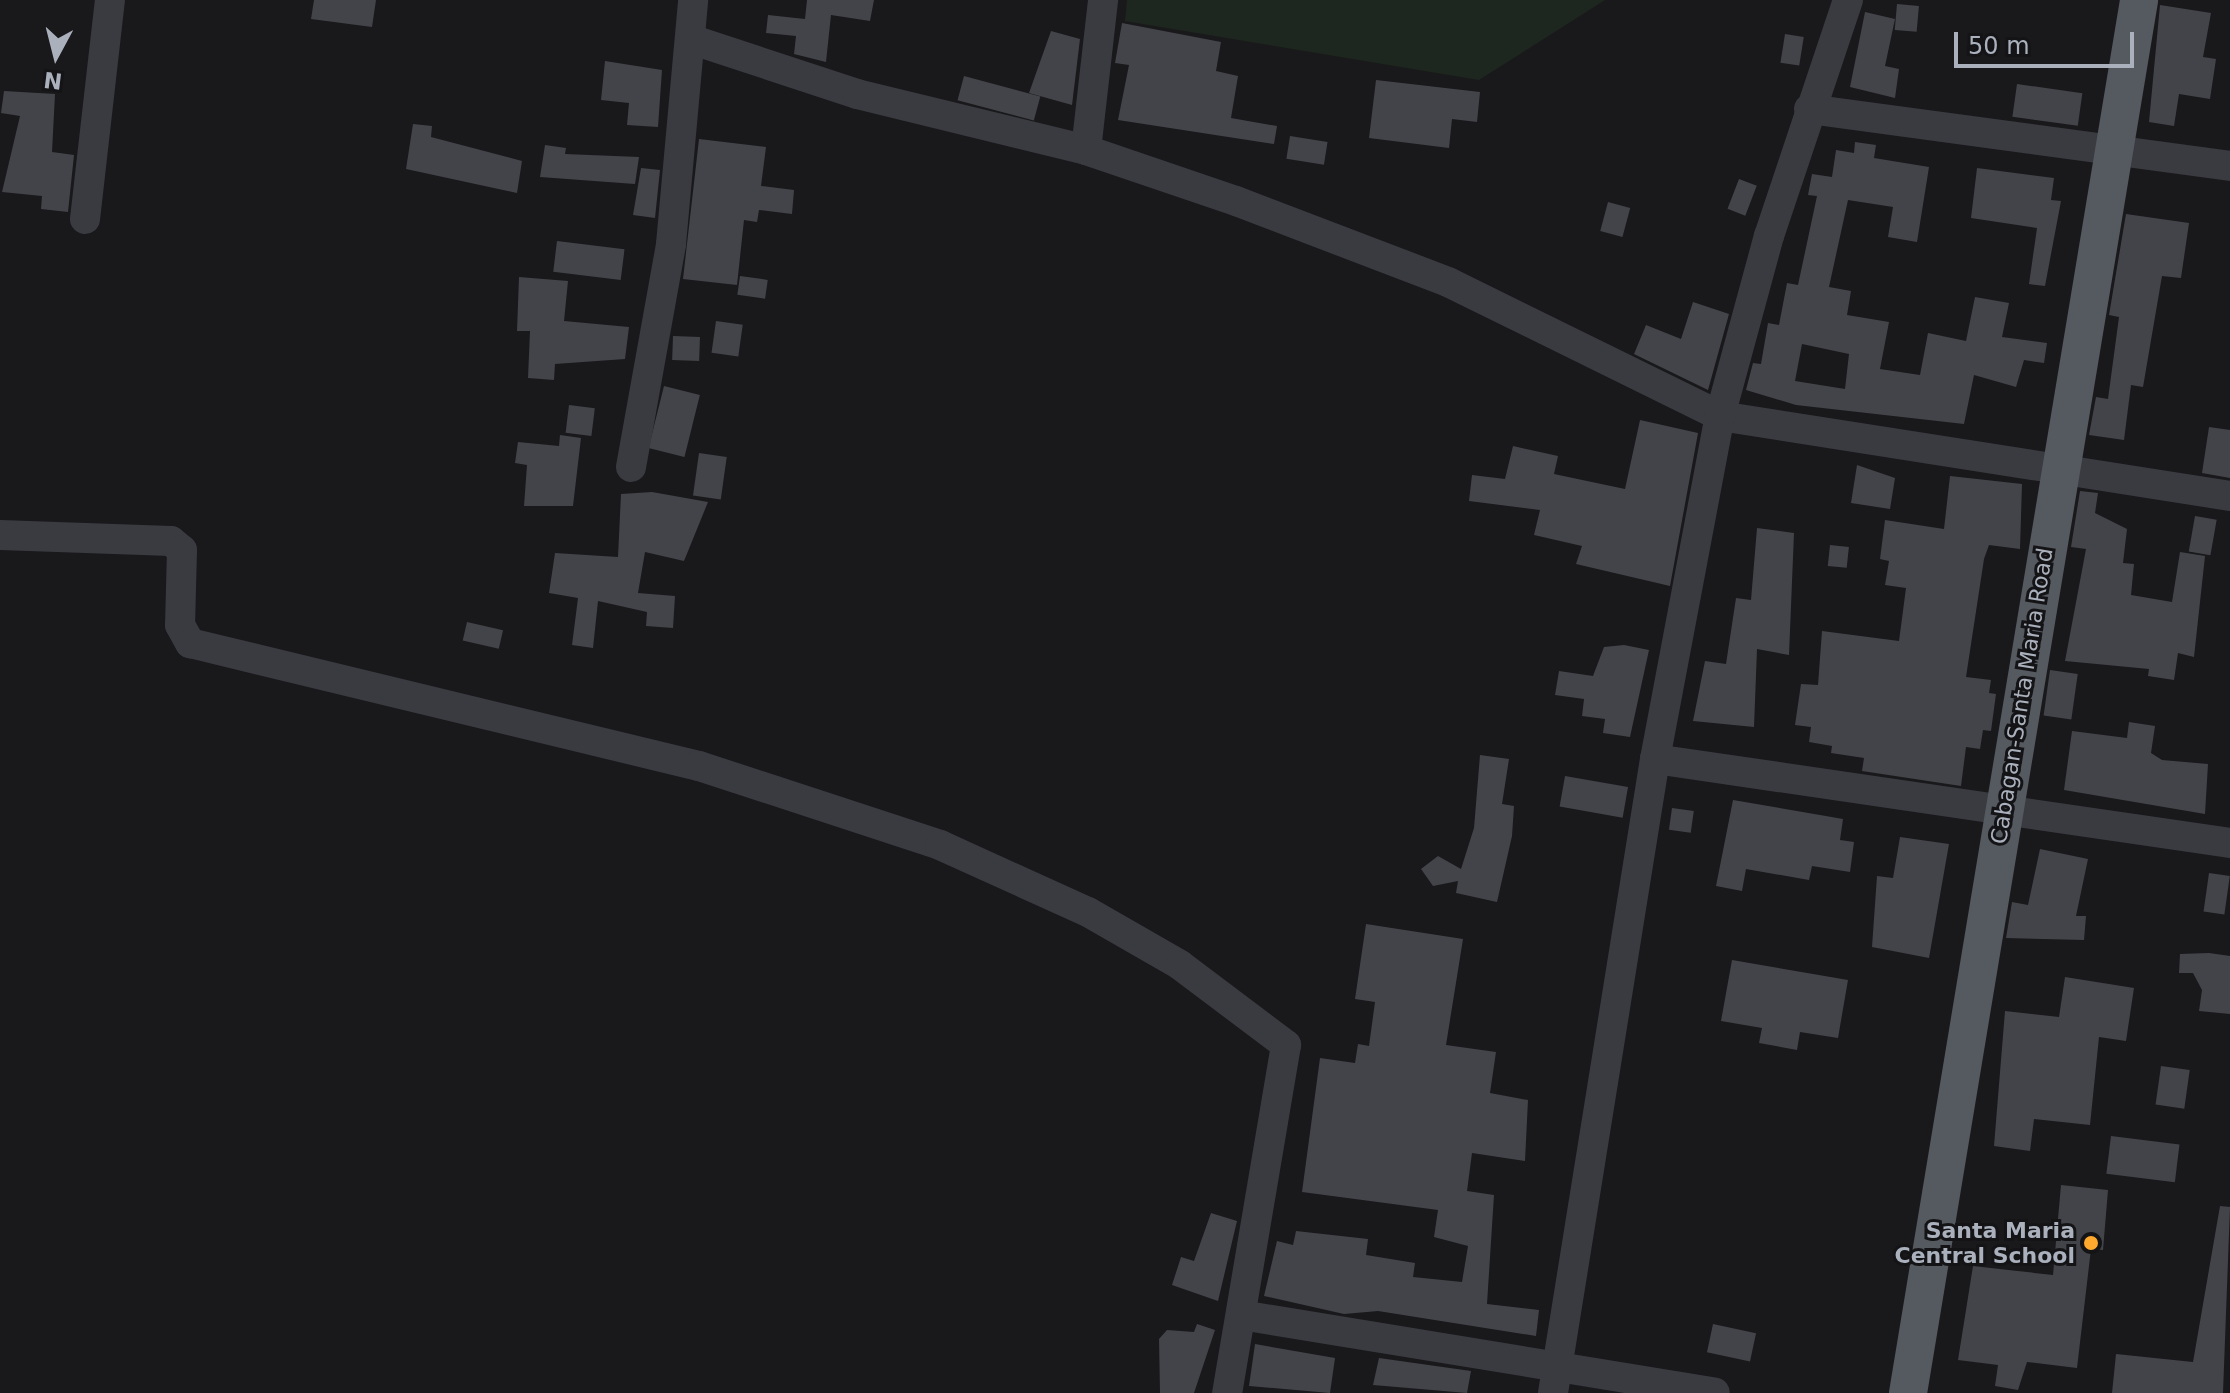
<!DOCTYPE html>
<style>
body{margin:0}
#map{position:relative;width:2230px;height:1393px;overflow:hidden;background:#19191c;font-family:"DejaVu Sans",sans-serif}
div>[style]{position:absolute}
.green>*{inset:0;background:#1e271f}
.building>*{inset:0;background:#434449;transform-origin:0 0}
.minor>*{height:30px;margin:-15px;padding:0 15px;transform-origin:15px;border-radius:15px;background:#3a3b41}
.major>*{height:38px;margin:-19px;padding:0 19px;transform-origin:19px;border-radius:19px;background:#555960}
.dots>*{width:22px;height:22px;translate:-50% -50%;box-sizing:border-box;border:4px solid #141417;border-radius:50%}
span{translate:-50% -50%;white-space:nowrap;text-align:center;line-height:1.15;-webkit-text-stroke:6px #141417;paint-order:stroke}
.street-label{font-size:22px;color:#aab1bc}
.poi-label{font-size:22px;color:#aab1bc;font-weight:700}
.right{translate:-100% -50%;text-align:right}
.north{position:absolute;left:16px;top:16px;width:80px;height:80px;-webkit-text-stroke:6px #141417;paint-order:stroke;rotate:187deg;font-size:22px;font-weight:700;line-height:32px;text-align:center;color:#aab1bc}
.north::after{content:'';display:block;margin:auto;width:28px;height:36px;background:#aab1bc;clip-path:polygon(50% 0,100% 100%,50% 72%,0 100%)}
.scale{position:absolute;left:1954px;top:32px;width:180px;height:36px;box-sizing:border-box;border:4px solid #aab1bc;border-top:0;padding-left:10px;font-size:24px;line-height:28px;white-space:nowrap;color:#aab1bc;-webkit-text-stroke:6px #141417;paint-order:stroke}
</style>
<div id="map">
<div class="green">
<i style="clip-path:polygon(1127px 0,1605px 0,1479px 80px,1125px 21px)"></i>
</div>
<div class="building">
<i style="clip-path:polygon(314px 0,376px 0,372px 27px,311px 19px)"></i>
<i style="clip-path:polygon(807px 0,874px 0,870px 21px,831px 15px,826px 62px,794px 54px,796px 36px,766px 33px,768px 15px,805px 19px)"></i>
<i style="left:1897px;top:4px;width:22px;height:26px;rotate:5deg"></i>
<i style="clip-path:polygon(2160px 5px,2211px 13px,2203px 57px,2216px 59px,2210px 99px,2179px 94px,2174px 126px,2149px 122px)"></i>
<i style="clip-path:polygon(1865px 12px,1895px 19px,1885px 66px,1899px 69px,1895px 98px,1850px 87px)"></i>
<i style="clip-path:polygon(1122px 23px,1221px 42px,1216px 71px,1238px 76px,1231px 118px,1277px 126px,1274px 144px,1118px 120px,1129px 65px,1115px 63px)"></i>
<i style="clip-path:polygon(1051px 31px,1080px 39px,1072px 105px,1029px 93px)"></i>
<i style="left:1785px;top:34px;width:19px;height:29px;rotate:9deg"></i>
<i style="clip-path:polygon(605px 61px,662px 70px,658px 127px,627px 125px,629px 103px,601px 100px)"></i>
<i style="left:964px;top:76px;width:79px;height:25px;rotate:15deg"></i>
<i style="clip-path:polygon(1376px 80px,1480px 92px,1477px 122px,1452px 119px,1449px 148px,1369px 138px)"></i>
<i style="left:2017px;top:84px;width:66px;height:33px;rotate:8deg"></i>
<i style="clip-path:polygon(4px 91px,55px 94px,52px 152px,74px 155px,68px 212px,41px 209px,42px 196px,2px 192px,20px 116px,1px 113px)"></i>
<i style="clip-path:polygon(413px 124px,432px 126px,431px 137px,522px 161px,517px 193px,406px 169px)"></i>
<i style="left:1290px;top:136px;width:38px;height:23px;rotate:9deg"></i>
<i style="clip-path:polygon(699px 139px,766px 147px,761px 186px,794px 190px,792px 214px,759px 210px,757px 222px,744px 220px,737px 285px,683px 279px)"></i>
<i style="clip-path:polygon(evenodd,1855px 142px,1876px 145px,1874px 158px,1929px 167px,1917px 242px,1888px 237px,1893px 207px,1848px 200px,1829px 287px,1851px 291px,1847px 315px,1889px 322px,1880px 369px,1920px 375px,1928px 333px,1966px 341px,1975px 297px,2009px 303px,2002px 337px,2047px 343px,2044px 363px,2024px 360px,2016px 387px,1974px 375px,1964px 424px,1796px 405px,1746px 390px,1753px 363px,1761px 364px,1768px 323px,1779px 325px,1787px 283px,1798px 285px,1817px 196px,1808px 195px,1812px 174px,1832px 177px,1836px 150px,1854px 153px,1855px 142px,1802px 344px,1849px 354px,1845px 389px,1795px 381px,1802px 344px)"></i>
<i style="clip-path:polygon(545px 145px,566px 148px,565px 154px,639px 157px,635px 184px,540px 177px)"></i>
<i style="clip-path:polygon(641px 168px,660px 170px,655px 218px,633px 215px)"></i>
<i style="clip-path:polygon(1977px 168px,2054px 178px,2051px 200px,2061px 201px,2045px 286px,2029px 284px,2037px 228px,1971px 218px)"></i>
<i style="left:1739px;top:179px;width:19px;height:32px;rotate:21deg"></i>
<i style="left:1608px;top:202px;width:23px;height:30px;rotate:15deg"></i>
<i style="clip-path:polygon(2126px 214px,2189px 223px,2181px 278px,2162px 276px,2143px 387px,2131px 385px,2124px 440px,2089px 435px,2096px 397px,2108px 399px,2119px 317px,2109px 315px)"></i>
<i style="left:557px;top:241px;width:68px;height:31px;rotate:7deg"></i>
<i style="left:740px;top:276px;width:28px;height:19px;rotate:8deg"></i>
<i style="clip-path:polygon(519px 277px,568px 281px,564px 321px,629px 327px,625px 359px,555px 364px,554px 380px,528px 378px,530px 331px,517px 331px)"></i>
<i style="clip-path:polygon(1693px 302px,1729px 314px,1708px 390px,1634px 354px,1646px 325px,1681px 339px)"></i>
<i style="left:716px;top:321px;width:27px;height:32px;rotate:8deg"></i>
<i style="left:673px;top:336px;width:27px;height:24px;rotate:2deg"></i>
<i style="left:664px;top:386px;width:37px;height:64px;rotate:14deg"></i>
<i style="left:569px;top:405px;width:26px;height:28px;rotate:7deg"></i>
<i style="clip-path:polygon(1640px 420px,1698px 433px,1670px 586px,1576px 564px,1582px 546px,1534px 535px,1540px 510px,1469px 501px,1472px 475px,1505px 479px,1513px 446px,1558px 456px,1554px 474px,1625px 489px)"></i>
<i style="clip-path:polygon(2209px 427px,2230px 430px,2230px 478px,2202px 473px)"></i>
<i style="clip-path:polygon(560px 435px,581px 438px,573px 506px,524px 506px,527px 465px,515px 463px,518px 442px,559px 446px)"></i>
<i style="left:699px;top:453px;width:28px;height:43px;rotate:8deg"></i>
<i style="clip-path:polygon(1857px 465px,1895px 478px,1890px 509px,1851px 503px)"></i>
<i style="clip-path:polygon(1950px 476px,2022px 484px,2020px 549px,1989px 545px,1984px 559px,1966px 677px,1991px 680px,1989px 693px,1996px 694px,1991px 731px,1983px 730px,1980px 749px,1966px 747px,1961px 786px,1862px 771px,1864px 758px,1831px 753px,1832px 746px,1809px 742px,1811px 727px,1795px 725px,1801px 684px,1818px 685px,1822px 631px,1899px 641px,1906px 588px,1885px 585px,1889px 561px,1880px 559px,1885px 520px,1944px 529px)"></i>
<i style="clip-path:polygon(2080px 491px,2098px 493px,2095px 513px,2127px 529px,2123px 563px,2134px 564px,2131px 595px,2172px 602px,2180px 552px,2205px 556px,2194px 657px,2178px 653px,2174px 680px,2148px 676px,2149px 669px,2065px 661px,2086px 549px,2071px 547px)"></i>
<i style="clip-path:polygon(652px 492px,708px 502px,684px 561px,645px 552px,638px 593px,675px 596px,673px 628px,646px 626px,647px 612px,598px 601px,593px 648px,572px 645px,578px 598px,549px 593px,555px 553px,618px 557px,621px 494px)"></i>
<i style="left:2195px;top:516px;width:22px;height:36px;rotate:10deg"></i>
<i style="clip-path:polygon(1757px 528px,1794px 533px,1789px 655px,1757px 649px,1754px 727px,1693px 721px,1705px 661px,1726px 664px,1736px 598px,1751px 600px)"></i>
<i style="left:1830px;top:545px;width:19px;height:21px;rotate:6deg"></i>
<i style="left:467px;top:622px;width:37px;height:19px;rotate:13deg"></i>
<i style="clip-path:polygon(1624px 645px,1649px 650px,1630px 737px,1603px 733px,1605px 719px,1582px 716px,1584px 699px,1555px 695px,1559px 671px,1593px 676px,1604px 647px)"></i>
<i style="left:2050px;top:670px;width:28px;height:46px;rotate:8deg"></i>
<i style="clip-path:polygon(2129px 722px,2155px 726px,2151px 753px,2162px 760px,2208px 764px,2205px 814px,2064px 790px,2072px 731px,2127px 738px)"></i>
<i style="clip-path:polygon(1480px 755px,1509px 759px,1502px 804px,1514px 806px,1512px 836px,1497px 902px,1456px 893px,1458px 881px,1433px 886px,1421px 869px,1438px 856px,1461px 869px,1474px 828px)"></i>
<i style="left:1565px;top:776px;width:64px;height:31px;rotate:10deg"></i>
<i style="clip-path:polygon(1733px 800px,1843px 819px,1840px 840px,1854px 842px,1850px 872px,1812px 866px,1809px 880px,1746px 869px,1742px 891px,1716px 886px)"></i>
<i style="left:1672px;top:808px;width:22px;height:22px;rotate:8deg"></i>
<i style="clip-path:polygon(1900px 837px,1949px 844px,1929px 958px,1872px 947px,1877px 876px,1893px 878px)"></i>
<i style="clip-path:polygon(2040px 849px,2088px 859px,2076px 916px,2086px 916px,2084px 940px,2006px 938px,2012px 902px,2028px 905px)"></i>
<i style="left:2209px;top:873px;width:21px;height:39px;rotate:8deg"></i>
<i style="clip-path:polygon(1366px 924px,1463px 939px,1446px 1045px,1496px 1052px,1490px 1093px,1528px 1100px,1525px 1161px,1472px 1153px,1467px 1191px,1494px 1195px,1487px 1304px,1539px 1310px,1536px 1336px,1378px 1311px,1344px 1314px,1264px 1296px,1277px 1241px,1293px 1245px,1296px 1231px,1368px 1239px,1366px 1255px,1415px 1263px,1413px 1277px,1462px 1282px,1468px 1246px,1434px 1237px,1438px 1210px,1302px 1192px,1320px 1058px,1355px 1063px,1358px 1044px,1369px 1046px,1375px 1002px,1355px 999px)"></i>
<i style="clip-path:polygon(2209px 953px,2230px 956px,2230px 1014px,2199px 1011px,2202px 990px,2193px 973px,2179px 973px,2180px 954px)"></i>
<i style="clip-path:polygon(1732px 960px,1848px 980px,1838px 1038px,1800px 1032px,1797px 1050px,1759px 1043px,1762px 1028px,1721px 1021px)"></i>
<i style="clip-path:polygon(2065px 977px,2134px 988px,2126px 1041px,2099px 1037px,2090px 1125px,2034px 1119px,2030px 1151px,1994px 1146px,2005px 1011px,2059px 1017px)"></i>
<i style="left:2161px;top:1066px;width:29px;height:39px;rotate:8deg"></i>
<i style="left:2111px;top:1136px;width:69px;height:38px;rotate:7deg"></i>
<i style="clip-path:polygon(2061px 1185px,2108px 1190px,2103px 1250px,2091px 1249px,2077px 1368px,2027px 1362px,2018px 1390px,1995px 1386px,1998px 1365px,1958px 1360px,1973px 1266px,2053px 1275px)"></i>
<i style="clip-path:polygon(2220px 1206px,2230px 1207px,2223px 1393px,2112px 1393px,2116px 1354px,2193px 1362px)"></i>
<i style="clip-path:polygon(1211px 1213px,1237px 1221px,1218px 1301px,1172px 1285px,1181px 1257px,1194px 1261px)"></i>
<i style="clip-path:polygon(1197px 1324px,1215px 1330px,1194px 1393px,1160px 1393px,1159px 1339px,1167px 1330px,1194px 1332px)"></i>
<i style="left:1713px;top:1324px;width:44px;height:29px;rotate:12deg"></i>
<i style="clip-path:polygon(1255px 1344px,1335px 1358px,1330px 1393px,1249px 1386px)"></i>
<i style="clip-path:polygon(1379px 1358px,1471px 1371px,1467px 1393px,1373px 1385px)"></i>
</div>
<div class="minor">
<i style="left:690px;top:39px;width:176px;rotate:18.2deg"></i>
<i style="left:857px;top:94px;width:236px;rotate:13.7deg"></i>
<i style="left:1086px;top:150px;width:158px;rotate:18.8deg"></i>
<i style="left:1236px;top:201px;width:227px;rotate:20.9deg"></i>
<i style="left:1448px;top:282px;width:303px;rotate:26.2deg"></i>
<i style="left:1720px;top:416px;width:516px;rotate:8.91deg"></i>
<i style="left:1809px;top:109px;width:425px;rotate:7.7deg"></i>
<i style="left:1086px;top:150px;width:151px;rotate:-83.5deg"></i>
<i style="left:85px;top:219px;width:220px;rotate:-83.5deg"></i>
<i style="left:631px;top:467px;width:227px;rotate:-79.8deg"></i>
<i style="left:671px;top:244px;width:245px;rotate:-84.8deg"></i>
<i style="left:0;top:535px;width:171px;rotate:2deg"></i>
<i style="left:171px;top:541px;width:14px;rotate:39deg"></i>
<i style="left:182px;top:550px;width:75px;rotate:91.5deg"></i>
<i style="left:180px;top:625px;width:21px;rotate:61deg"></i>
<i style="left:190px;top:643px;width:524px;rotate:13.59deg"></i>
<i style="left:699px;top:766px;width:254px;rotate:18.1deg"></i>
<i style="left:940px;top:845px;width:162px;rotate:24.4deg"></i>
<i style="left:1088px;top:912px;width:106px;rotate:29.9deg"></i>
<i style="left:1180px;top:965px;width:133px;rotate:37deg"></i>
<i style="left:1286px;top:1045px;width:353px;rotate:99.6deg"></i>
<i style="left:1655px;top:759px;width:581px;rotate:8.31deg"></i>
<i style="left:1241px;top:1315px;width:480px;rotate:9.3deg"></i>
<i style="left:1553px;top:1393px;width:642px;rotate:-80.86deg"></i>
<i style="left:1655px;top:759px;width:349px;rotate:-79.3deg"></i>
<i style="left:1720px;top:416px;width:187px;rotate:-74.8deg"></i>
<i style="left:1769px;top:236px;width:249px;rotate:-71.5deg"></i>
</div>
<div class="major">
<i style="left:1908px;top:1393px;width:1412px;rotate:-80.58deg"></i>
</div>
<div class="dots">
<i style="left:2091px;top:1243px;background:#ffa82e"></i>
</div>
<div class="street-label">
<span style="left:2022px;top:696px;rotate:-81deg">Cabagan-Santa Maria Road</span>
</div>
<div class="poi-label">
<span class="right" style="left:2075px;top:1243px">Santa Maria<br>Central School</span>
</div>
<div class="north">N</div>
<div class="scale">50 m</div>
</div>
